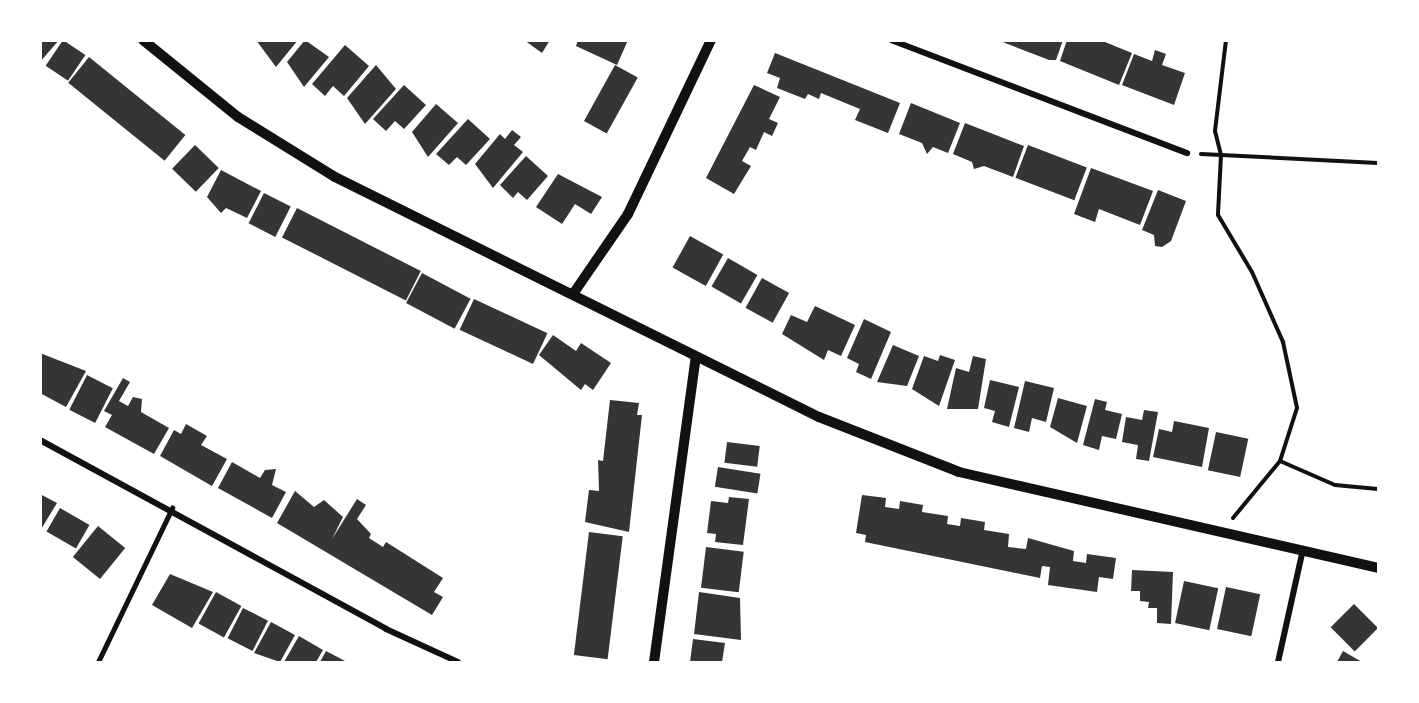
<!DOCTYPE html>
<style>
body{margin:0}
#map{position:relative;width:1419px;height:703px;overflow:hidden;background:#fff;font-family:Roboto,sans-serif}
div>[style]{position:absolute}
.building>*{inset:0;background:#353535;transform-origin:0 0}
.path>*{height:4px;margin:-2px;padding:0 2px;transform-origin:2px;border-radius:2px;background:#111}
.service>*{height:4.5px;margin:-2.25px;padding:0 2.25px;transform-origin:2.25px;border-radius:2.25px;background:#111}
.minor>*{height:6px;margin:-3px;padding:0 3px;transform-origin:3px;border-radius:3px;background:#111}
.tertiary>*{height:10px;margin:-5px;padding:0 5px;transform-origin:5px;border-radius:5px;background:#111}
span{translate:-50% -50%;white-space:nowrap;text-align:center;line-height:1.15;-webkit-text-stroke:4.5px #fff;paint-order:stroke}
.frame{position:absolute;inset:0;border:42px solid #fff;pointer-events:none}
</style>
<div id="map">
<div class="building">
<i style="clip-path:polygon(40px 40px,59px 40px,40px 62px)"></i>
<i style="left:63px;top:40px;width:27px;height:31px;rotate:34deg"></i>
<i style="clip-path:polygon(256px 40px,298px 40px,276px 67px)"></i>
<i style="clip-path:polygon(305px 40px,329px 57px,304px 87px,287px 62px)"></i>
<i style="clip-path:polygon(524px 40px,550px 40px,542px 53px)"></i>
<i style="clip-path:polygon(578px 40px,628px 40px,617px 65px,576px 46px)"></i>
<i style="clip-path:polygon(1063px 40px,1056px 60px,1049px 60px,1000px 41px)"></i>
<i style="clip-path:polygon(1067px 40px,1100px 40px,1132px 53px,1119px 85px,1060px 61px)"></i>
<i style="clip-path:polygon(345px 45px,369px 66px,344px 96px,333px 86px,325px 96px,312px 84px)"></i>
<i style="clip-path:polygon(1155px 50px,1166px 54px,1162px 65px,1185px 73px,1174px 105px,1122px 85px,1134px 54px,1152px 61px)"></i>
<i style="clip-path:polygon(775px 53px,900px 103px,888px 133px,855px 120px,860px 109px,821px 93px,819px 99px,808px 94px,805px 99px,777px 88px,780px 78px,767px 73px)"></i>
<i style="left:89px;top:57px;width:124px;height:33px;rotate:39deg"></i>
<i style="clip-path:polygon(376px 65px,396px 89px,365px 124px,347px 98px)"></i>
<i style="left:615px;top:65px;width:26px;height:64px;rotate:29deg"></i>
<i style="clip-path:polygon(404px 85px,426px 105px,404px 129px,395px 121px,386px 131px,373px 119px)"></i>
<i style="clip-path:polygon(754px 85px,780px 97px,769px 119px,778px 123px,772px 136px,764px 132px,756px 150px,750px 147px,742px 161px,751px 166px,734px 194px,706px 178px)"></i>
<i style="clip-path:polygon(911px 103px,960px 123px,948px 153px,933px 147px,927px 154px,922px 143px,899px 134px)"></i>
<i style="clip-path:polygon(436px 104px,458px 123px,428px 157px,412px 132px)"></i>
<i style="clip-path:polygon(468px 119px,490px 139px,466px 165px,457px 157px,449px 165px,436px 154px)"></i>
<i style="clip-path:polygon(965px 123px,1024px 146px,1013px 177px,984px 166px,974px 169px,972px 162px,953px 154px)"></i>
<i style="clip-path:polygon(512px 130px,521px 137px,514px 145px,523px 152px,493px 188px,475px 164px,500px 134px,505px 139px)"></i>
<i style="left:195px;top:145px;width:33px;height:33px;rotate:44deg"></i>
<i style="left:1028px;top:145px;width:63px;height:35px;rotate:21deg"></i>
<i style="clip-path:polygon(526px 156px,548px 176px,527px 200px,518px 192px,513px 198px,500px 185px)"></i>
<i style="clip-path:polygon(1091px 168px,1153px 191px,1140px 225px,1099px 209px,1095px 222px,1074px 214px)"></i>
<i style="clip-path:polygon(221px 170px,261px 191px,247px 218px,226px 208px,221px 213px,207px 197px)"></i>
<i style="clip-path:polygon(558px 174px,602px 197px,591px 214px,575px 204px,562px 224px,536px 207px)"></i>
<i style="clip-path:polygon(1158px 190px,1186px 201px,1171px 241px,1162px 247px,1155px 246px,1154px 235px,1142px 230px)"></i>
<i style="left:264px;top:193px;width:30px;height:34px;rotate:27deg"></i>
<i style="left:297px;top:208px;width:139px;height:33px;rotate:27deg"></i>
<i style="left:690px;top:236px;width:38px;height:36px;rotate:29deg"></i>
<i style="left:728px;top:258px;width:34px;height:33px;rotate:30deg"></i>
<i style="left:422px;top:273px;width:55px;height:34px;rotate:28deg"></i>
<i style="left:762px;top:278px;width:31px;height:34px;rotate:29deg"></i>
<i style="left:474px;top:299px;width:81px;height:34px;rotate:25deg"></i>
<i style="clip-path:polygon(815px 306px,855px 325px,841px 356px,828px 350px,824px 360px,782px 334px,791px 315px,807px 322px)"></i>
<i style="clip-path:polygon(864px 319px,891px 332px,871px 379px,856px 372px,859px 364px,847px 358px)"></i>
<i style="clip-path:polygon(553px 335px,576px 351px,581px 343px,611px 363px,593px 390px,585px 384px,581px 390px,539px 355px)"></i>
<i style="clip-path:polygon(893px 345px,919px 356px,907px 386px,877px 382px)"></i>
<i style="clip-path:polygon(40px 353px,86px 371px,66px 407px,40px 393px)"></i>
<i style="clip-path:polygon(940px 355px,955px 360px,939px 406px,912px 389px,924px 356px,938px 361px)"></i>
<i style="clip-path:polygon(973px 356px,986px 359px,978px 409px,947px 409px,956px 368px,969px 372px)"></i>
<i style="left:87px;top:375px;width:29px;height:39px;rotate:27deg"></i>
<i style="clip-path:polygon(123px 378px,130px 382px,119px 401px,128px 406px,133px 397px,142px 399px,141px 412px,169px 428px,154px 454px,105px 427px,112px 415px,104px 411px)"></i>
<i style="clip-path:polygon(990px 380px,1019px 387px,1009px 427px,992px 422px,995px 411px,984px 408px)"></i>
<i style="clip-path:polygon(1025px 381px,1054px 388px,1046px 422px,1032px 418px,1029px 432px,1014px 428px)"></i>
<i style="clip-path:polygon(1058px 398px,1087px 406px,1077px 443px,1050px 427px)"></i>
<i style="clip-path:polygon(1095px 399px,1107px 402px,1105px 410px,1122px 414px,1116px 439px,1102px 436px,1099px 450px,1083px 445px)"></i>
<i style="clip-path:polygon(610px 400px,639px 403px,637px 415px,642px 415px,629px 532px,585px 522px,589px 490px,599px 491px,598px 460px,603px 461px)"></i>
<i style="clip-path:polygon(1144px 410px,1158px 412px,1149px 461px,1136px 459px,1138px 445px,1122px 442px,1126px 417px,1142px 420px)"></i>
<i style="clip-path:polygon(1174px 421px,1209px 428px,1202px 467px,1153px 457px,1159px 429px,1172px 432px)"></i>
<i style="clip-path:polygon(186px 424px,207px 436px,201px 445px,227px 459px,212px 486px,160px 456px,174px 430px,181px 434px)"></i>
<i style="left:1216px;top:432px;width:33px;height:39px;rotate:12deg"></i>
<i style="left:727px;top:442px;width:33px;height:21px;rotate:7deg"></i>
<i style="clip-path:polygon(232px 462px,260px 478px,265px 470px,276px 469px,272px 485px,286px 492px,272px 518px,218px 488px)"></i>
<i style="left:718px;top:467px;width:43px;height:20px;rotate:9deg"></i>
<i style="clip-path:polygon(295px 491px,314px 507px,324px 500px,343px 517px,332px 539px,357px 499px,366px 505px,357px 519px,371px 534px,369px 538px,383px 547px,386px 542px,443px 578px,434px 592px,443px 597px,432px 615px,277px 523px)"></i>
<i style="clip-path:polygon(40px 494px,57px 503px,40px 531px)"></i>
<i style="clip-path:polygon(862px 495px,886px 498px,885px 507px,899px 509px,900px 501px,923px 505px,922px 512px,948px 516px,947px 524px,960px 526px,961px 518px,985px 522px,984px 530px,1009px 534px,1008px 547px,1026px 549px,1028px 538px,1074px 551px,1073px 561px,1086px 563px,1087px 554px,1116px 558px,1113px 579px,1099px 577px,1097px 592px,1048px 585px,1050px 567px,1042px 566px,1040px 578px,865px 542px,866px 535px,856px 533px)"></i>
<i style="clip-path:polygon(729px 497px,749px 499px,743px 545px,715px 542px,716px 534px,707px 533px,711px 501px,728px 503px)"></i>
<i style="left:60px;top:508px;width:34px;height:27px;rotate:30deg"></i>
<i style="left:98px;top:526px;width:35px;height:40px;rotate:39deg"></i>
<i style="left:589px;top:532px;width:34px;height:124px;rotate:7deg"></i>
<i style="left:706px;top:547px;width:38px;height:41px;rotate:7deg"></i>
<i style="clip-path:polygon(1132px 570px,1173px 572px,1171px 624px,1157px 623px,1157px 608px,1148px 608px,1149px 602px,1140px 601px,1140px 591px,1131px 591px)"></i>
<i style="clip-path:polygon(170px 574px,213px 592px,192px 628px,152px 605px)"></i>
<i style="left:1184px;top:581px;width:35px;height:43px;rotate:12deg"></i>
<i style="left:1226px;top:587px;width:35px;height:43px;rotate:12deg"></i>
<i style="left:216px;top:592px;width:29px;height:36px;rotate:29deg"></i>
<i style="clip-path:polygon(699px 592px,740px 598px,741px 640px,694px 634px)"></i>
<i style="left:1354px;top:604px;width:34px;height:33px;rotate:45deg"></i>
<i style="left:243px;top:608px;width:28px;height:34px;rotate:27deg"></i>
<i style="clip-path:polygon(271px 622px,295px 635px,280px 662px,254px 653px)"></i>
<i style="clip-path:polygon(299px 636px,323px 650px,316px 662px,284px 662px)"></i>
<i style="clip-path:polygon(693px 639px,725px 643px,722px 662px,690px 662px)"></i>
<i style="clip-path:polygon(326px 651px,347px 662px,320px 662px)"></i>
<i style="clip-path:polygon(1343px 651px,1362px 662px,1337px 662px)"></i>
</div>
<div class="path">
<i style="left:1226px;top:40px;width:92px;rotate:96.9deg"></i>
<i style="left:1215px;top:131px;width:25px;rotate:76deg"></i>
<i style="left:1221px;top:155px;width:60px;rotate:92.9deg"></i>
<i style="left:1218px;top:215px;width:66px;rotate:59.2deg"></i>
<i style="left:1252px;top:272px;width:77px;rotate:66.1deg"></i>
<i style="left:1283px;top:342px;width:67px;rotate:78deg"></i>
<i style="left:1297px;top:408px;width:56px;rotate:107.8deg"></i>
<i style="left:1280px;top:461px;width:60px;rotate:23.6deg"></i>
<i style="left:1335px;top:485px;width:43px;rotate:5.3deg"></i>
<i style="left:1201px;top:154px;width:177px;rotate:2.9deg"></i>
<i style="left:1233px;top:518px;width:74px;rotate:-50.5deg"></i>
</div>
<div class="service">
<i style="left:98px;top:662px;width:171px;rotate:-64.3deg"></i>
</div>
<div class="minor">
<i style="left:891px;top:40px;width:317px;rotate:20.9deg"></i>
<i style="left:40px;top:440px;width:394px;rotate:28.6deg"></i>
<i style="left:386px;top:629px;width:79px;rotate:24.6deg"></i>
<i style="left:1278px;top:662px;width:116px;rotate:-77.5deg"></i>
</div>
<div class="tertiary">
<i style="left:143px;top:40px;width:122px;rotate:39deg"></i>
<i style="left:238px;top:117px;width:114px;rotate:31.7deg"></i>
<i style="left:335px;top:177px;width:540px;rotate:26.38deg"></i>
<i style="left:819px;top:417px;width:150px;rotate:21.4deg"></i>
<i style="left:959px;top:472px;width:430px;rotate:12.9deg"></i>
<i style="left:573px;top:294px;width:97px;rotate:-55.5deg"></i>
<i style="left:628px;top:214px;width:193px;rotate:-64.5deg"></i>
<i style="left:654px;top:662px;width:308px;rotate:-82.2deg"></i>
</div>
<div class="frame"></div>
</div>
